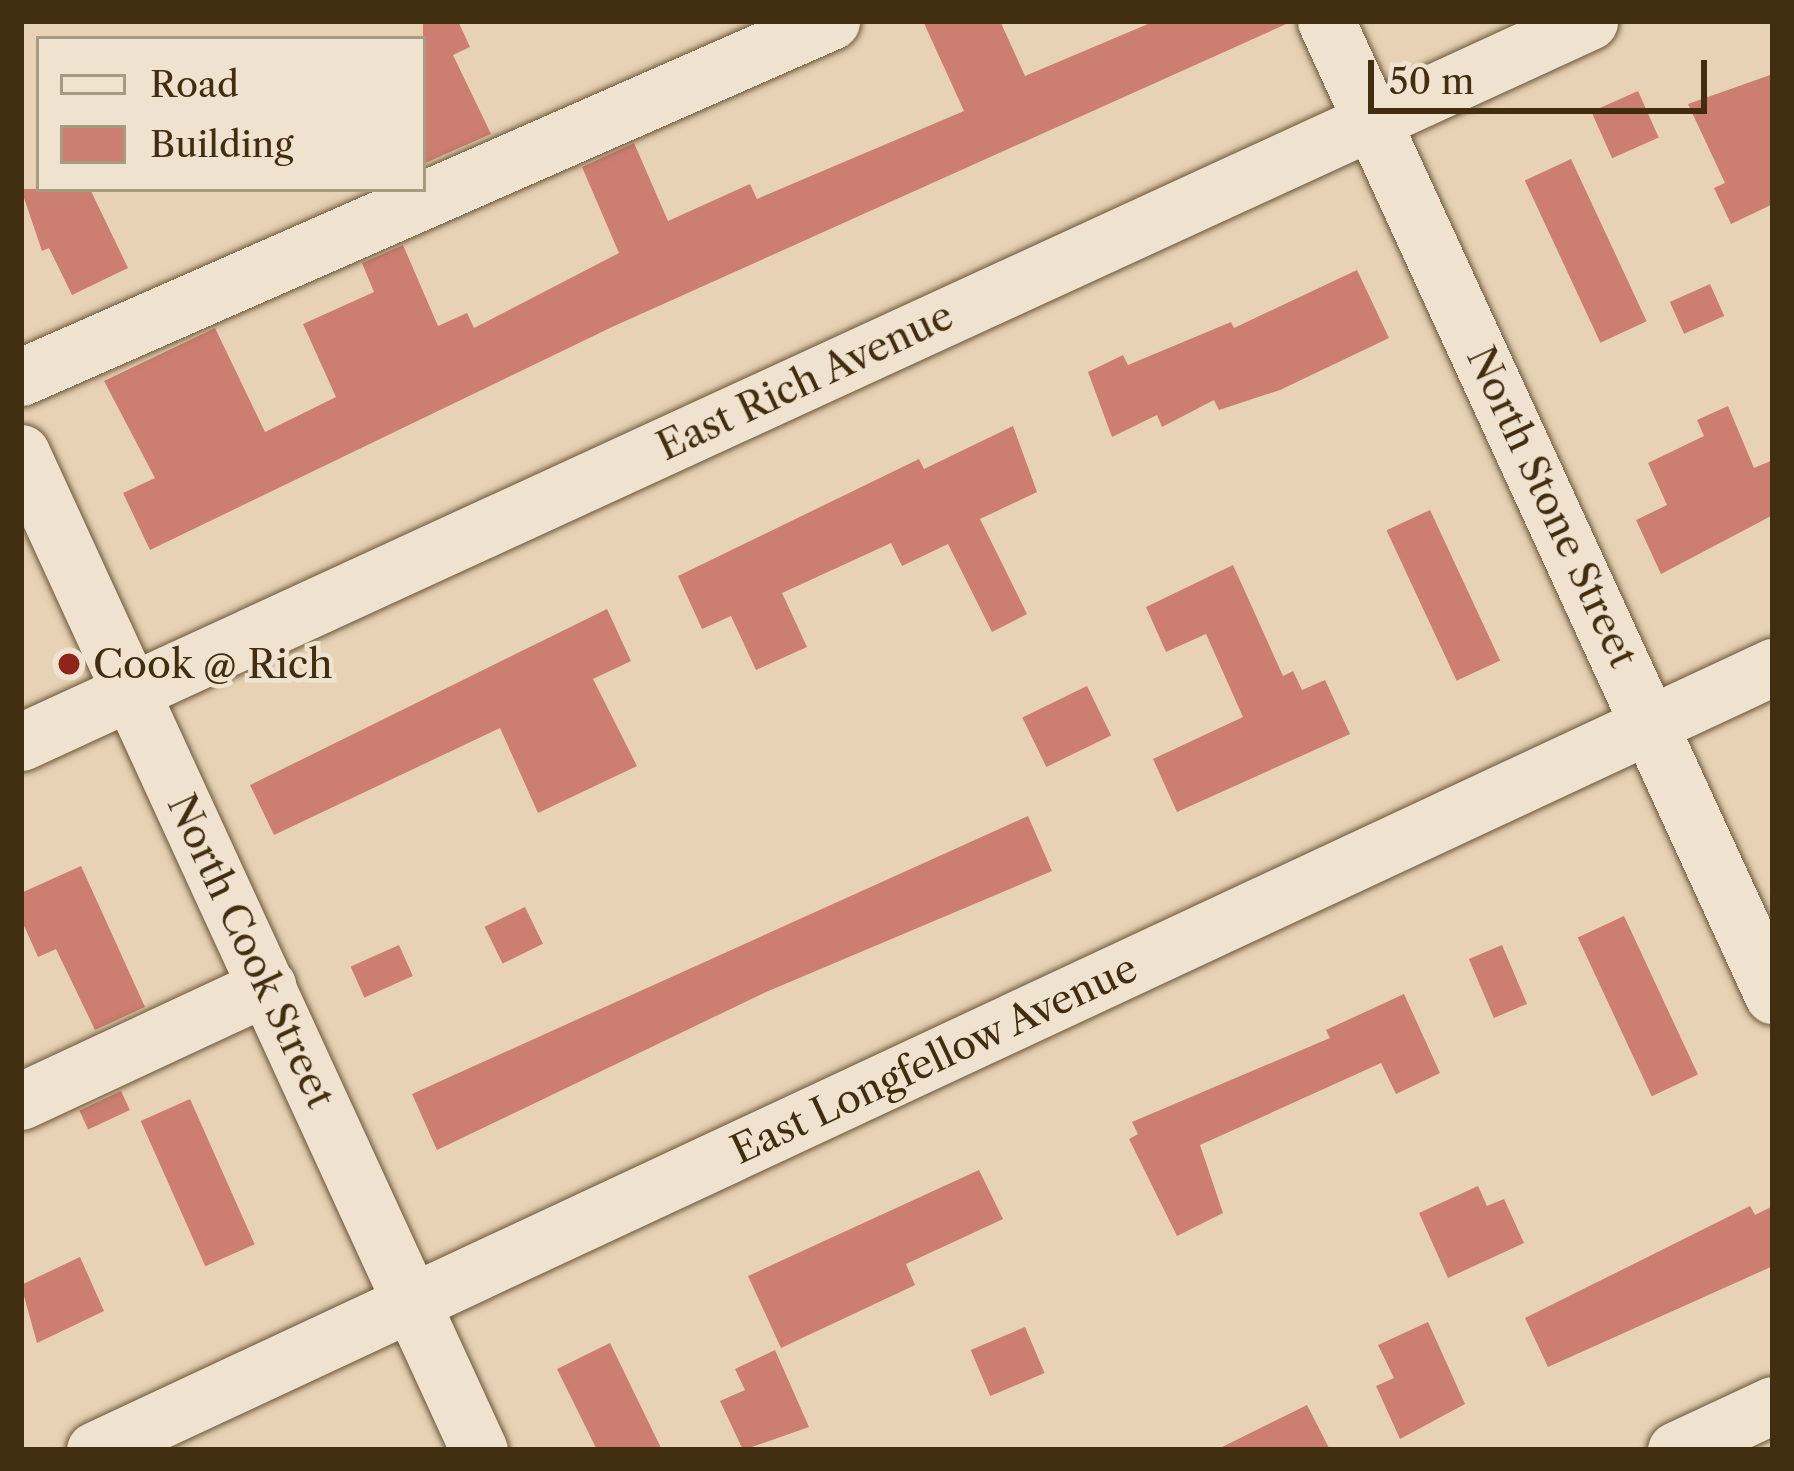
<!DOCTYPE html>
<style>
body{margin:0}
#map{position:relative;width:1794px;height:1471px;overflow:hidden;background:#e7d2b5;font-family:"Libre Caslon Text",serif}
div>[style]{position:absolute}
.building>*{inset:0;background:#cc7e70;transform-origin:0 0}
.roads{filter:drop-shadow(0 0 3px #6a5638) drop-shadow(0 0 3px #6a5638)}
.minor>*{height:57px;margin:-28.5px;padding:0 28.5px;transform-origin:28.5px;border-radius:28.5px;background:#efe2cf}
.dots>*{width:33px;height:33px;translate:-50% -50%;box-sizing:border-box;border:6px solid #efe2cf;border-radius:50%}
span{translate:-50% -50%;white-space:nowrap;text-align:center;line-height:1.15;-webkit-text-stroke:9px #efe2cf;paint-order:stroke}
.street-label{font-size:39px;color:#412d0f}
.poi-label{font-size:39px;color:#412d0f}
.left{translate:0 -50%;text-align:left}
.frame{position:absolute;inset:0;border:24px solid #412d0f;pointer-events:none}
.legend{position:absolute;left:36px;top:36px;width:390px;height:156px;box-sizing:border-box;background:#efe2cf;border:3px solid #a99a82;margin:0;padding:15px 21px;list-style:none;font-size:36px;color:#412d0f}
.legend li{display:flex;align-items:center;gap:24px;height:60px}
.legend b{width:60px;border:3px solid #a99a82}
.scale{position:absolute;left:1368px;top:60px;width:339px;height:54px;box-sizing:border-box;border:6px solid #412d0f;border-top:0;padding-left:15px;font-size:36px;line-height:42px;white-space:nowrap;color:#412d0f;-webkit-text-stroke:9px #efe2cf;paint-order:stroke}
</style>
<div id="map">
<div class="building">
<i style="clip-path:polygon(423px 21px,458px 21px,470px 47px,453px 55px,491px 134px,423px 164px)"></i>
<i style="clip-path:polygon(923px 21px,1000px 21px,1025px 76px,1155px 21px,1293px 21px,612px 327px,150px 550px,123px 493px,155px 478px,104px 381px,215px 328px,265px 432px,336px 397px,303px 324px,374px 292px,362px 263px,403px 245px,438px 326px,467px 313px,474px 328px,619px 253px,582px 167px,634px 143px,668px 221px,750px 184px,757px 199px,964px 111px)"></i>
<i style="clip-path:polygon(1773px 74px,1773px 204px,1731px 224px,1714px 188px,1725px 183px,1688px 104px)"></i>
<i style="left:1638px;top:91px;width:51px;height:51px;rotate:66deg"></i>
<i style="left:1571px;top:159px;width:179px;height:51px;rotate:65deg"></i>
<i style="clip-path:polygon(21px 189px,90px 189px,128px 268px,72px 295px,49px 248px,42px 251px)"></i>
<i style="clip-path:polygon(1357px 270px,1389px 338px,1280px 390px,1219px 410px,1214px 400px,1162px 427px,1157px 415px,1112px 437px,1088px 372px,1123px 355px,1128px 365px,1231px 322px,1234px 328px)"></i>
<i style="left:1710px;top:284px;width:35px;height:44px;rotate:66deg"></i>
<i style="clip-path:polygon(1728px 406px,1754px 468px,1773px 460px,1773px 515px,1661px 574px,1636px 520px,1667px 505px,1648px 463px,1704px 436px,1697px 420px)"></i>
<i style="clip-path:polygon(1013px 426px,1037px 492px,980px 519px,1027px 614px,992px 632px,948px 544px,902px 566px,891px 543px,782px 593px,807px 647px,756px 670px,731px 616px,702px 629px,678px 576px,919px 459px,924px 469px)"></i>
<i style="left:1430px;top:510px;width:166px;height:48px;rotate:65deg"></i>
<i style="clip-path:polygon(1233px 565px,1283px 676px,1293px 671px,1302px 690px,1325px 680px,1350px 734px,1177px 812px,1153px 759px,1243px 717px,1206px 634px,1166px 652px,1146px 607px)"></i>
<i style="clip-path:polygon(607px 609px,631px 661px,593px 679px,637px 766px,538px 813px,500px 728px,274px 835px,250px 785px)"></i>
<i style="left:1087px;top:686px;width:55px;height:72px;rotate:64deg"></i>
<i style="clip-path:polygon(1028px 816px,1052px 871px,766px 992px,437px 1150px,412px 1094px)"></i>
<i style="clip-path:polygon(81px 866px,145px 1007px,95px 1030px,56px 949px,38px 957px,21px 919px,21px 893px)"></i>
<i style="left:525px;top:907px;width:41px;height:45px;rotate:64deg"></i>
<i style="left:1624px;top:916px;width:175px;height:51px;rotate:65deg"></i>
<i style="left:399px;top:945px;width:34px;height:53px;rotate:66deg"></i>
<i style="left:1502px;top:945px;width:64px;height:36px;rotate:67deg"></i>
<i style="clip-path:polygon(1404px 994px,1440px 1073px,1396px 1094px,1381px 1063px,1200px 1145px,1223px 1213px,1177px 1236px,1129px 1139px,1138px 1134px,1132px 1122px,1330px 1038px,1326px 1030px)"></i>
<i style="left:121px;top:1091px;width:21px;height:46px;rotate:65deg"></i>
<i style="left:190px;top:1099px;width:159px;height:54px;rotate:66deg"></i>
<i style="clip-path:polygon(979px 1170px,1003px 1219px,906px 1264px,915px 1285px,781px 1348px,748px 1276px)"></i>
<i style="clip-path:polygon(1478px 1186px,1487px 1206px,1504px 1199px,1524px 1243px,1448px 1278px,1419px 1213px)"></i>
<i style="clip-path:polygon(1750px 1206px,1755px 1215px,1773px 1206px,1773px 1266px,1548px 1367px,1525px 1318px)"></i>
<i style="clip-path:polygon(80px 1257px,104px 1311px,37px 1343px,21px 1285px)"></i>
<i style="clip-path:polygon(1428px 1322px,1465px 1404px,1400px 1439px,1376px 1386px,1394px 1378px,1378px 1345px)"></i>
<i style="left:1025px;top:1327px;width:50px;height:59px;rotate:67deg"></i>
<i style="clip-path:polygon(610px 1343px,662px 1450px,597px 1450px,557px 1369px)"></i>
<i style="clip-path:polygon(775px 1350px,809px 1427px,743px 1450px,720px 1401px,745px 1390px,735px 1369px)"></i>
<i style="clip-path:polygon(1307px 1405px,1330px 1450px,1216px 1450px)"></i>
</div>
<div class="roads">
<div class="minor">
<i style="left:1326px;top:21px;width:1072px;rotate:65.35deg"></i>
<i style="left:21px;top:377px;width:885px;rotate:-23.73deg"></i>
<i style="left:21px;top:453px;width:1097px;rotate:65.33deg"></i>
<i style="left:21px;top:742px;width:1726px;rotate:-24.69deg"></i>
<i style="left:21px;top:1101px;width:272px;rotate:-25deg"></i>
<i style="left:95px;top:1450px;width:1852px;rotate:-25.02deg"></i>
<i style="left:1676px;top:1450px;width:107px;rotate:-24.9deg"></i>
</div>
</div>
<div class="dots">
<i style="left:69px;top:664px;background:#8f2418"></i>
</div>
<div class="street-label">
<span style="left:805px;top:381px;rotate:-25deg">East Rich Avenue</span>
<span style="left:1552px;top:507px;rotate:65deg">North Stone Street</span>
<span style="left:251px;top:951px;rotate:65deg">North Cook Street</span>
<span style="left:934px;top:1059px;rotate:-25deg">East Longfellow Avenue</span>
</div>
<div class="poi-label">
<span class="left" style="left:93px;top:664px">Cook @ Rich</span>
</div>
<div class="frame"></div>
<ul class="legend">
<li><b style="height:15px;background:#efe2cf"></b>Road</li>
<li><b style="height:33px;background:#cc7e70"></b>Building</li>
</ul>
<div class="scale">50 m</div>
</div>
